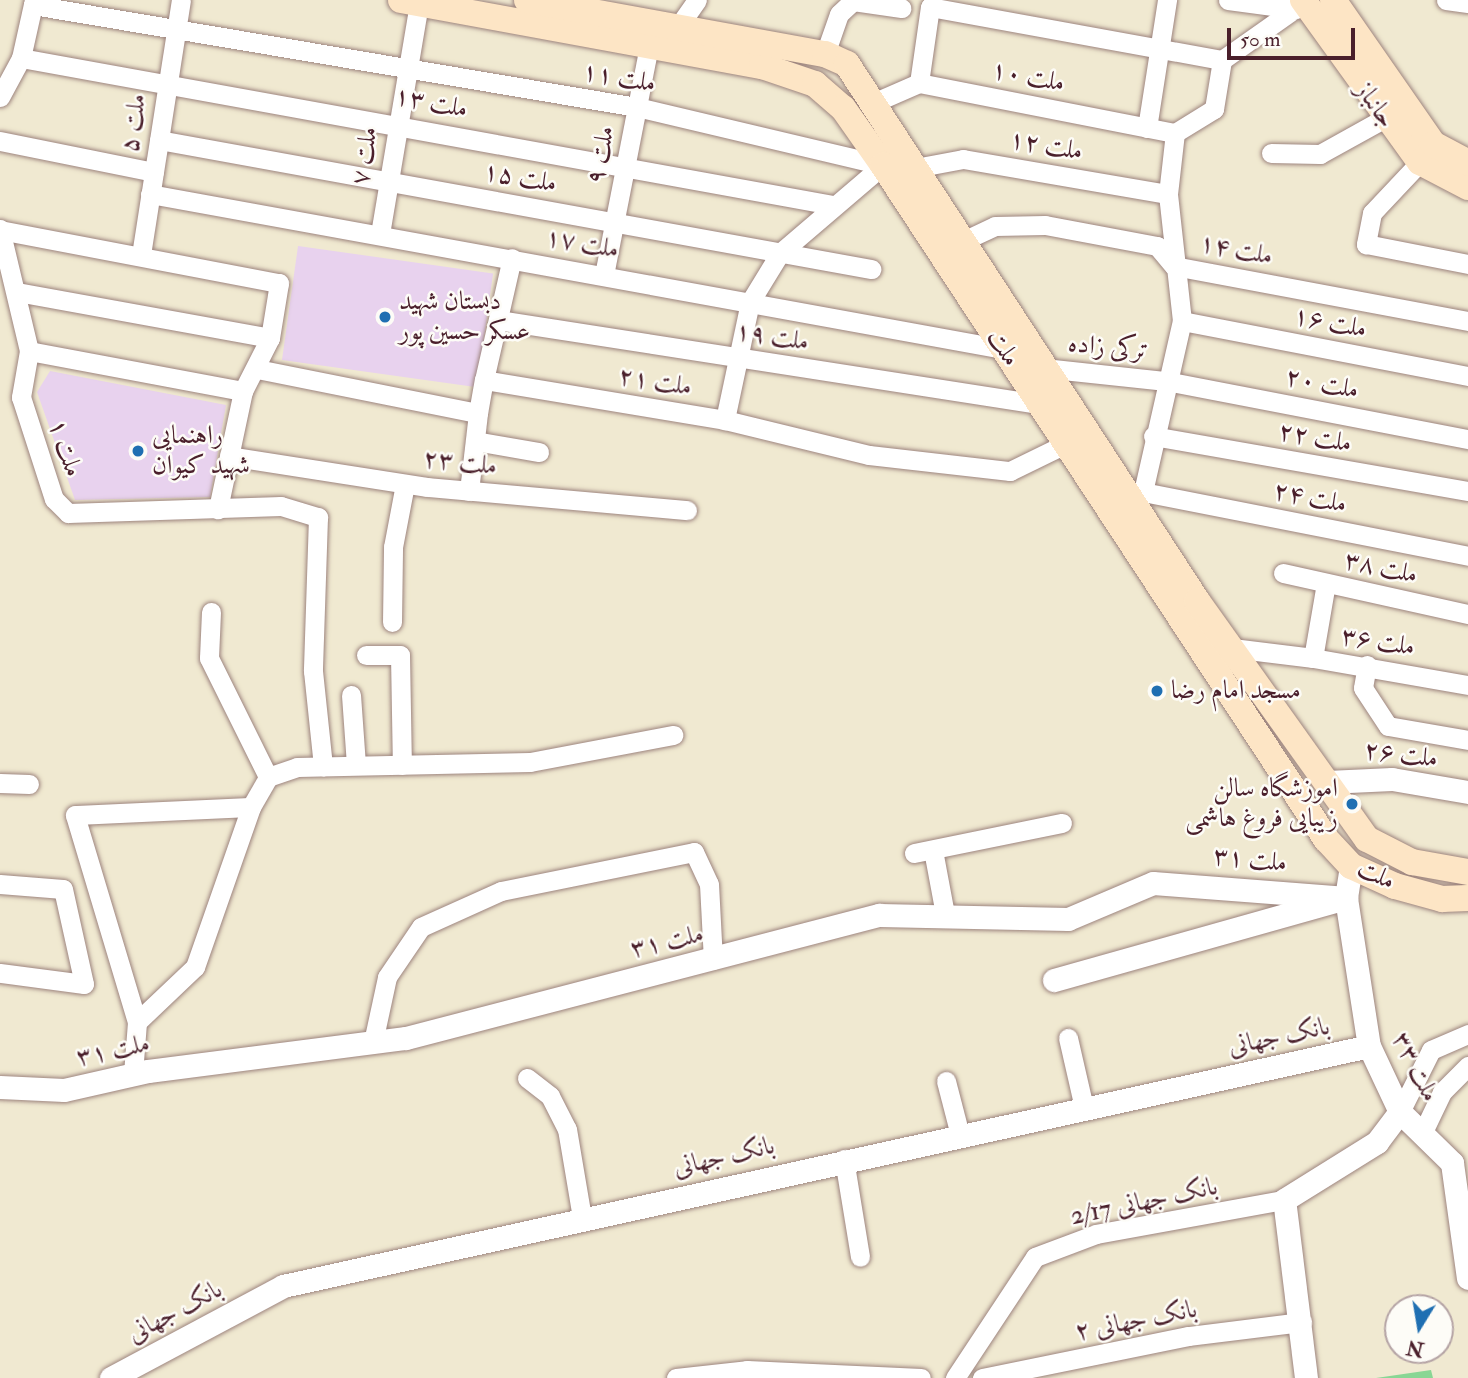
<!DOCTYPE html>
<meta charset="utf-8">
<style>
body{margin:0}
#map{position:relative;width:1468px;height:1378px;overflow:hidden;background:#f0e9d1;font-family:"IM FELL Double Pica",Amiri,serif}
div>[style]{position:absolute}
.built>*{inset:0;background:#e8d2ee;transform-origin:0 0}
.green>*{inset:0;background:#89d694}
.roads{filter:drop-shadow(0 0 2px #9d847e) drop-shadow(0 0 2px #9d847e)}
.minor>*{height:19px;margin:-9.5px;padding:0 9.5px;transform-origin:9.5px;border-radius:9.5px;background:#fff}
.tertiary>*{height:23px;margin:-11.5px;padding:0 11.5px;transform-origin:11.5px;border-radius:11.5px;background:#fff}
.secondary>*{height:26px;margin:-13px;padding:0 13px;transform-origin:13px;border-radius:13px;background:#fde5c5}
.dots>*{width:19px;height:19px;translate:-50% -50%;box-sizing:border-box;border:4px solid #fdfcf7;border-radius:50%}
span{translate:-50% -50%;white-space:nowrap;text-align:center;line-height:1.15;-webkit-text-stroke:5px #fdfcf7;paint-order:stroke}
.street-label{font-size:26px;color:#4a1f2b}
.poi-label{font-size:26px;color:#4a1f2b}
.left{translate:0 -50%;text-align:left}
.right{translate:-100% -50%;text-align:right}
.north{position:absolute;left:1384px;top:1294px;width:70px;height:70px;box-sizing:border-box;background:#fdfcf7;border:2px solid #b5a4a5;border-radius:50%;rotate:191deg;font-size:19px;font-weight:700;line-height:28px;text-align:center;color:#4a1f2b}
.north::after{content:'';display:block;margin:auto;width:24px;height:32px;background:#1f6fb2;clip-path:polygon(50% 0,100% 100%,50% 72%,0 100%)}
.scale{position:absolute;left:1227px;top:28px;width:128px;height:32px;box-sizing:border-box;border:4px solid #4a1f2b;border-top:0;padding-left:9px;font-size:21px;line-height:24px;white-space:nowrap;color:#4a1f2b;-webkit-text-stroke:5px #fdfcf7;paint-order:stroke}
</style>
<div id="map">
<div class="built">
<i style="left:298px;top:246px;width:197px;height:115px;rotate:8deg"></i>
<i style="clip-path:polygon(50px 371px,226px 405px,210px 497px,75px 500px,37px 392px)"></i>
</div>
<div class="green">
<i style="clip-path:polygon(1431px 1370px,1433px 1378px,1376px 1378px)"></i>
</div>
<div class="roads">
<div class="minor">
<i style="left:1228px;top:0;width:68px;rotate:7.7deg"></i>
<i style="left:1446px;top:0;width:22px;rotate:8deg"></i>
<i style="left:33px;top:5px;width:613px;rotate:9.59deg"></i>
<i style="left:637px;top:107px;width:253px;rotate:13.3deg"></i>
<i style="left:883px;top:165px;width:135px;rotate:139.5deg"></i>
<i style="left:780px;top:253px;width:57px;rotate:121.5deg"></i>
<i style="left:750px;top:302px;width:121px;rotate:102deg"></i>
<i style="left:678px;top:27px;width:33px;rotate:-55deg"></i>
<i style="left:825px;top:54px;width:42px;rotate:-70.7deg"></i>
<i style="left:839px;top:14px;width:19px;rotate:-43deg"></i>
<i style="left:853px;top:1px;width:49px;rotate:8.3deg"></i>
<i style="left:21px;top:58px;width:824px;rotate:10.27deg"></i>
<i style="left:919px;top:83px;width:77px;rotate:-81.8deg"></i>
<i style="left:930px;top:7px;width:297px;rotate:10.3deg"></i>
<i style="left:0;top:97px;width:44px;rotate:-61.7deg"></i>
<i style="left:21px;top:58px;width:59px;rotate:-77.4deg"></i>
<i style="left:873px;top:103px;width:50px;rotate:-23.5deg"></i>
<i style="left:919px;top:83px;width:261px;rotate:11.1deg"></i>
<i style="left:1147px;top:128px;width:130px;rotate:-81.1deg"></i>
<i style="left:159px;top:140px;width:724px;rotate:10.27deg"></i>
<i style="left:0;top:141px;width:157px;rotate:11.4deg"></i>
<i style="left:1271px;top:153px;width:49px;rotate:1.2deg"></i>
<i style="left:1320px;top:154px;width:74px;rotate:-29deg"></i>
<i style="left:1420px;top:162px;width:70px;rotate:133.3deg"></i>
<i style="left:1372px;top:213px;width:32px;rotate:101deg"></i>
<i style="left:1366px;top:244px;width:104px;rotate:11.1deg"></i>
<i style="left:915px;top:168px;width:49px;rotate:-10.6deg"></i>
<i style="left:963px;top:159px;width:208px;rotate:9.7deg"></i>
<i style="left:150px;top:194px;width:868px;rotate:10.29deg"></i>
<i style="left:0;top:229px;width:125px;rotate:76.6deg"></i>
<i style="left:29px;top:351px;width:47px;rotate:99.9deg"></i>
<i style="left:21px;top:397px;width:107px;rotate:72.1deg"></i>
<i style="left:54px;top:499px;width:20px;rotate:45deg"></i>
<i style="left:68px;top:513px;width:213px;rotate:-1.9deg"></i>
<i style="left:281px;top:506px;width:39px;rotate:17deg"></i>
<i style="left:318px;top:517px;width:154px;rotate:91.9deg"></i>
<i style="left:313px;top:671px;width:96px;rotate:84deg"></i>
<i style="left:0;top:230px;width:284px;rotate:10.8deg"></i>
<i style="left:279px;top:283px;width:56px;rotate:99.3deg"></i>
<i style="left:270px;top:338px;width:59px;rotate:117deg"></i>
<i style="left:243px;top:391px;width:121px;rotate:102deg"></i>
<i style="left:380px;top:234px;width:234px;rotate:-80.4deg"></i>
<i style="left:963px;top:241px;width:35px;rotate:-25deg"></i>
<i style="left:995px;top:226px;width:50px;rotate:-1.1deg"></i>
<i style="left:1045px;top:225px;width:114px;rotate:10.6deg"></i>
<i style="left:1157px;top:246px;width:26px;rotate:50deg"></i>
<i style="left:1174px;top:266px;width:299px;rotate:10.6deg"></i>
<i style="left:141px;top:255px;width:258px;rotate:-81.1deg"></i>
<i style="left:604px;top:275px;width:233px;rotate:-78.9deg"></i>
<i style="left:17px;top:292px;width:257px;rotate:10.3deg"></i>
<i style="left:498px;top:320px;width:546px;rotate:8.84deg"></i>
<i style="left:1182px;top:321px;width:291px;rotate:10.9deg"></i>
<i style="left:29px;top:351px;width:218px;rotate:10.6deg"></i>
<i style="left:1044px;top:368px;width:123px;rotate:6.1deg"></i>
<i style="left:1166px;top:381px;width:308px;rotate:10.9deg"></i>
<i style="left:257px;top:369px;width:225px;rotate:11.3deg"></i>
<i style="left:478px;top:413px;width:34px;rotate:-80deg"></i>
<i style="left:484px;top:380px;width:244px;rotate:9.4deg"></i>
<i style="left:725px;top:420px;width:148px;rotate:13.7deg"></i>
<i style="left:869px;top:455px;width:142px;rotate:6.5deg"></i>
<i style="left:1010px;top:471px;width:61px;rotate:-26.1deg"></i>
<i style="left:484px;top:380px;width:125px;rotate:-77.1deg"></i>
<i style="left:1153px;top:436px;width:320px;rotate:9.9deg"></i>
<i style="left:475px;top:441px;width:65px;rotate:9.8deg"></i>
<i style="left:229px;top:456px;width:200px;rotate:8.9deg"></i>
<i style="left:427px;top:487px;width:261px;rotate:5.1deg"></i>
<i style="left:469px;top:491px;width:79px;rotate:-83.4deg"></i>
<i style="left:1143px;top:492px;width:331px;rotate:11.1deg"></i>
<i style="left:1128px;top:498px;width:16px;rotate:-22deg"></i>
<i style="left:1143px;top:492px;width:175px;rotate:-77.2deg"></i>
<i style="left:1182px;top:321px;width:128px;rotate:-96.3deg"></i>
<i style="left:1168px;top:194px;width:61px;rotate:-83.5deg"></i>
<i style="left:1175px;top:133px;width:46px;rotate:-31.6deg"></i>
<i style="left:1214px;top:109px;width:50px;rotate:-80.7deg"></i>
<i style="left:1222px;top:60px;width:83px;rotate:-35.2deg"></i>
<i style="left:1283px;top:573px;width:189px;rotate:12.5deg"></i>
<i style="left:1326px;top:583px;width:76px;rotate:99.8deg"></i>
<i style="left:1313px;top:658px;width:157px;rotate:9.9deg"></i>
<i style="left:211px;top:612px;width:46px;rotate:92.5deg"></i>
<i style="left:209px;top:658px;width:133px;rotate:63.6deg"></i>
<i style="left:392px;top:622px;width:75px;rotate:-89.2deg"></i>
<i style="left:393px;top:547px;width:64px;rotate:-79.2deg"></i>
<i style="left:1232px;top:648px;width:82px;rotate:7deg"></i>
<i style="left:366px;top:655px;width:34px"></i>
<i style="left:400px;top:655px;width:110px;rotate:89deg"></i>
<i style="left:1367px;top:665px;width:23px;rotate:100deg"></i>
<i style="left:1363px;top:688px;width:45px;rotate:56.7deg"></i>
<i style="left:1388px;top:726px;width:81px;rotate:9.9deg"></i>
<i style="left:351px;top:695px;width:70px;rotate:85.9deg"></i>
<i style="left:0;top:783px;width:29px;rotate:2deg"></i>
<i style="left:933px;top:850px;width:65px;rotate:79.4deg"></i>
<i style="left:914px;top:853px;width:151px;rotate:-11.5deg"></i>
<i style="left:0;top:884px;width:63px;rotate:4.5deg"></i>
<i style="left:63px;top:889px;width:97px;rotate:77.5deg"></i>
<i style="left:84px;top:984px;width:85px;rotate:-172.5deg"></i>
<i style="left:137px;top:1022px;width:80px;rotate:-43.5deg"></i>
<i style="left:195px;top:967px;width:170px;rotate:-70.7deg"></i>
<i style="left:251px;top:807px;width:34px;rotate:-60deg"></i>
<i style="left:268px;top:777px;width:31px;rotate:-19deg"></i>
<i style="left:297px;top:767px;width:233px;rotate:-1.2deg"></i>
<i style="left:530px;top:762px;width:146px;rotate:-10.7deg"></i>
<i style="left:1068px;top:1038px;width:72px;rotate:77.1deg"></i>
<i style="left:373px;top:1042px;width:66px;rotate:-77.8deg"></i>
<i style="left:387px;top:977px;width:60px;rotate:-55.8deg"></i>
<i style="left:421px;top:927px;width:88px;rotate:-24.2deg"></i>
<i style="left:501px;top:891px;width:197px;rotate:-11.4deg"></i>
<i style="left:694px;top:852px;width:35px;rotate:65deg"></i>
<i style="left:709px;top:884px;width:76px;rotate:87deg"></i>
<i style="left:133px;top:1074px;width:52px;rotate:-85.6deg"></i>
<i style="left:137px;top:1022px;width:216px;rotate:-106.7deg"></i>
<i style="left:75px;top:815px;width:176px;rotate:-2.6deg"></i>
<i style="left:527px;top:1078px;width:29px;rotate:38deg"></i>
<i style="left:550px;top:1096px;width:37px;rotate:63deg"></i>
<i style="left:567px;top:1129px;width:90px;rotate:80.4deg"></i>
<i style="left:946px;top:1081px;width:56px;rotate:75.5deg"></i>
<i style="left:1400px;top:1112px;width:69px;rotate:-63.4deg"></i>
<i style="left:1431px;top:1050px;width:40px;rotate:-23.4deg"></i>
<i style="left:1422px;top:1134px;width:47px;rotate:-64.5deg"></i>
<i style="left:1442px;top:1092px;width:37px;rotate:-45deg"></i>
<i style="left:844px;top:1159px;width:99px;rotate:80.7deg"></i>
<i style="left:676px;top:1378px;width:71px;rotate:-6.4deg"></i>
<i style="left:747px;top:1370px;width:174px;rotate:2.6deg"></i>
<i style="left:955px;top:1378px;width:145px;rotate:-56.5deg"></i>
<i style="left:1035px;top:1257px;width:65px;rotate:-20.7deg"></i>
<i style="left:1096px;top:1234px;width:191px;rotate:-10.3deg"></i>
<i style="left:982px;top:1378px;width:211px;rotate:-11.5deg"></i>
<i style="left:1189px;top:1336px;width:114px;rotate:-7.1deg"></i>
</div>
<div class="tertiary">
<i style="left:1327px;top:782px;width:65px;rotate:-2.6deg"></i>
<i style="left:1392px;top:779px;width:77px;rotate:9.7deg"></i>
<i style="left:1351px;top:866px;width:32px;rotate:99deg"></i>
<i style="left:1346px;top:898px;width:150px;rotate:81.2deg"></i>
<i style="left:1369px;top:1046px;width:73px;rotate:64.8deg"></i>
<i style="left:1400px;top:1112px;width:73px;rotate:44.4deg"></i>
<i style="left:1452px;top:1163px;width:116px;rotate:82.1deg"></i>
<i style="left:1054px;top:980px;width:289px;rotate:-15.7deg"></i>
<i style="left:0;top:1087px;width:64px;rotate:2.7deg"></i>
<i style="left:64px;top:1090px;width:86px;rotate:-12.7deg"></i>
<i style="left:148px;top:1071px;width:260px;rotate:-7.3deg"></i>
<i style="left:406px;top:1038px;width:489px;rotate:-14.6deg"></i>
<i style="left:879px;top:915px;width:189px;rotate:1.2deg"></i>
<i style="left:1068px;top:919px;width:92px;rotate:-23deg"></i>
<i style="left:1153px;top:883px;width:194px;rotate:4.4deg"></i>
<i style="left:111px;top:1378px;width:195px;rotate:-28.1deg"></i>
<i style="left:283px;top:1286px;width:1112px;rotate:-12.46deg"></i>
<i style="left:1306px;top:1378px;width:179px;rotate:-97deg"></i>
<i style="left:1284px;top:1200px;width:110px;rotate:-31.9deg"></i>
<i style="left:1377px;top:1142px;width:38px;rotate:-53deg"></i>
</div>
<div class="secondary">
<i style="left:401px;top:0;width:367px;rotate:10.4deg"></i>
<i style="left:762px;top:66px;width:56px;rotate:18.8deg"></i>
<i style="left:815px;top:84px;width:37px;rotate:41deg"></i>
<i style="left:843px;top:108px;width:70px;rotate:54.9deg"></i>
<i style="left:883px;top:165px;width:807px;rotate:56.68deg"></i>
<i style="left:1326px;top:839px;width:37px;rotate:47deg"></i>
<i style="left:1351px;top:866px;width:48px;rotate:24.4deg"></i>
<i style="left:1395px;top:886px;width:49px;rotate:15.5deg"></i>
<i style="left:1442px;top:899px;width:26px;rotate:-2deg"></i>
<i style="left:527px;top:0;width:303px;rotate:10.3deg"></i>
<i style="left:825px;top:54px;width:24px;rotate:24deg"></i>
<i style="left:847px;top:64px;width:641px;rotate:56.9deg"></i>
<i style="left:1197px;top:601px;width:292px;rotate:54.5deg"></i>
<i style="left:1367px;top:839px;width:51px;rotate:27.1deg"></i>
<i style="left:1412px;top:862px;width:57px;rotate:10.1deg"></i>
<i style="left:1303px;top:0;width:200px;rotate:54.2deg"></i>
<i style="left:1420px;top:162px;width:54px;rotate:27.5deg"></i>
<i style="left:1333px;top:0;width:175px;rotate:55.2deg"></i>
<i style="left:1433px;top:144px;width:40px;rotate:28deg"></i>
</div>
</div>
<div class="dots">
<i style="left:385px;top:317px;background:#1f6fb2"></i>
<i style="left:138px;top:451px;background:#1f6fb2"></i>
<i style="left:1157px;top:691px;background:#1f6fb2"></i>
<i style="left:1352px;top:804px;background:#1f6fb2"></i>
</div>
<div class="street-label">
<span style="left:1028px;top:77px;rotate:11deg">ملت ۱۰</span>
<span style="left:619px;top:78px;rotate:10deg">ملت ۱۱</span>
<span style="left:431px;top:103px;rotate:11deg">ملت ۱۳</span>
<span style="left:1375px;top:105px;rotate:55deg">جانباز</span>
<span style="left:134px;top:123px;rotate:-82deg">ملت ۵</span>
<span style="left:1046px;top:146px;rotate:10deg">ملت ۱۲</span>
<span style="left:601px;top:155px;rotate:-79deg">ملت ۹</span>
<span style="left:365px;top:156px;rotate:-81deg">ملت ۷</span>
<span style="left:520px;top:178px;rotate:10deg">ملت ۱۵</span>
<span style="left:582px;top:244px;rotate:10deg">ملت ۱۷</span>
<span style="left:1236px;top:250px;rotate:11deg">ملت ۱۴</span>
<span style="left:1330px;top:323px;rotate:11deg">ملت ۱۶</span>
<span style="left:772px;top:337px;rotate:9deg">ملت ۱۹</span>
<span style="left:1003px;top:348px;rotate:57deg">ملت</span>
<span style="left:1108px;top:348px;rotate:6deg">ترکی زاده</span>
<span style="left:655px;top:382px;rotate:9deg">ملت ۲۱</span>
<span style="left:1322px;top:384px;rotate:11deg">ملت ۲۰</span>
<span style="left:1315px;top:438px;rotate:10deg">ملت ۲۲</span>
<span style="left:65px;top:448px;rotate:72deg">ملت ۱</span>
<span style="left:460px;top:463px;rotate:6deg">ملت ۲۳</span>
<span style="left:1310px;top:498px;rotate:11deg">ملت ۲۴</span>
<span style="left:1381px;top:568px;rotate:12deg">ملت ۳۸</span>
<span style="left:1378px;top:642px;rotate:9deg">ملت ۳۶</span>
<span style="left:1401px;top:755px;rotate:7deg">ملت ۲۶</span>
<span style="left:1250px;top:860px;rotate:6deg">ملت ۳۱</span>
<span style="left:1376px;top:875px;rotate:25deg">ملت</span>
<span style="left:667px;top:942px;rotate:-13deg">ملت ۳۱</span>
<span style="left:1279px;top:1037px;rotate:-12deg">بانک جهانی</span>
<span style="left:113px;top:1051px;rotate:-12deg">ملت ۳۱</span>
<span style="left:1415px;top:1067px;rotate:63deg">ملت ۳۳</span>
<span style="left:724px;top:1157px;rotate:-13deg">بانک جهانی</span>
<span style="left:1144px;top:1202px;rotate:-12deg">بانک جهانی 2/17</span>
<span style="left:175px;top:1312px;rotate:-28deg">بانک جهانی</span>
<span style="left:1136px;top:1321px;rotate:-11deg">بانک جهانی ۲</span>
</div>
<div class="poi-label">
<span class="left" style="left:399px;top:317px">دبستان شهید<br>عسکر حسین پور</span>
<span class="left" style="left:152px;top:451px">راهنمایی<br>شهید کیوان</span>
<span class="left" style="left:1171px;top:691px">مسجد امام رضا</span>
<span class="right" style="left:1338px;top:804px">اموزشگاه سالن<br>زیبایی فروغ هاشمی</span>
</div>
<div class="north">N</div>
<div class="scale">50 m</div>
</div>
